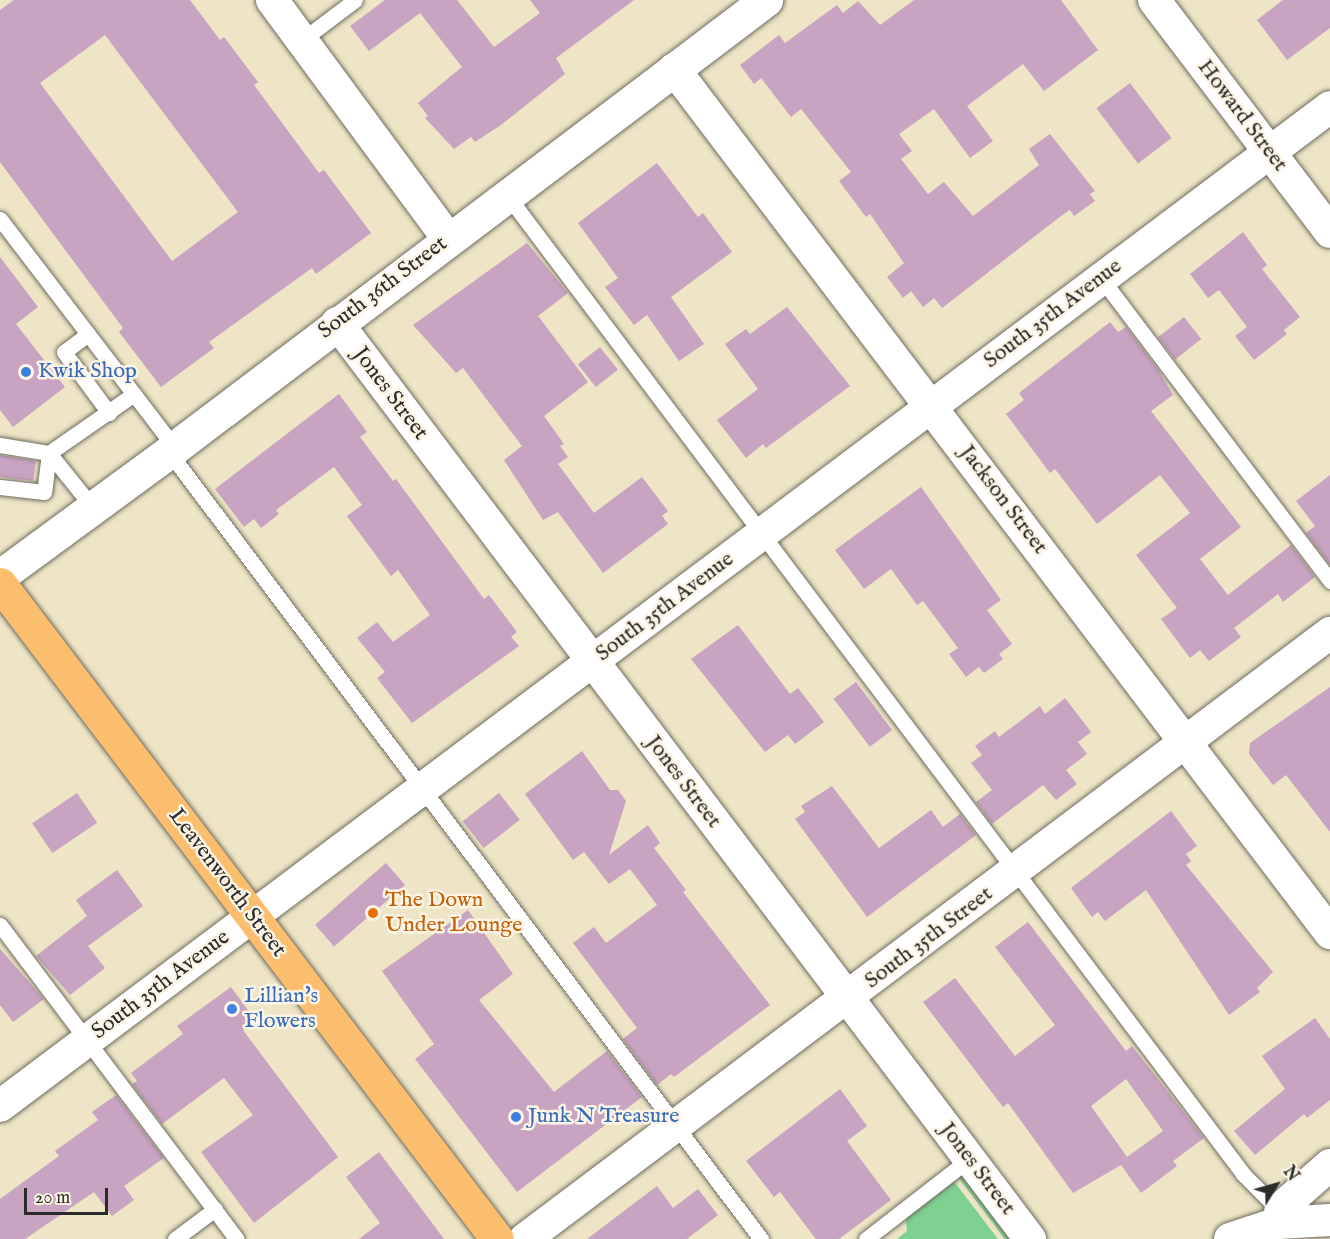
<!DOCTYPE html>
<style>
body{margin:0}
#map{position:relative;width:1330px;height:1239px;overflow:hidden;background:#ede5c5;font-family:"IM FELL English",serif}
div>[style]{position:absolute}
.green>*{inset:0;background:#7fd192;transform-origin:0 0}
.building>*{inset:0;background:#c8a3c2;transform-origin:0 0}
.roads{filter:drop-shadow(0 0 2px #6f6c61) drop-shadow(0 0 2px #6f6c61)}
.service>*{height:15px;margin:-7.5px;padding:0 7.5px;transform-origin:7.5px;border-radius:7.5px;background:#fff}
.minor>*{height:32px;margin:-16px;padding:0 16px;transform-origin:16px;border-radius:16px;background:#fff}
.tertiary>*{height:33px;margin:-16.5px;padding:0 16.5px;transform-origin:16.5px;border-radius:16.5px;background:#fff}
.primary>*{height:33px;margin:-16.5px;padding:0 16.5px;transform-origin:16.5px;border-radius:16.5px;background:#fbbd6e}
.dots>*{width:16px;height:16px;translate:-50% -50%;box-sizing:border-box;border:3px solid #fcf5e5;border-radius:50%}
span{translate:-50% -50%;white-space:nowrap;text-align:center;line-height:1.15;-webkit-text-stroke:5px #fcf5e5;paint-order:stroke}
.street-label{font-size:22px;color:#2b2b2b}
.shop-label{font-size:22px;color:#366cbe}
.left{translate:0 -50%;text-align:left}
.food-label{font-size:22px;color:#c56008}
.north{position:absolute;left:1246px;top:1155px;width:60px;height:60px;-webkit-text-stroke:4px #fcf5e5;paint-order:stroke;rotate:53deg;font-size:16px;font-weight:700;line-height:24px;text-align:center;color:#2b2b2b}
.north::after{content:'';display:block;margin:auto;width:21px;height:27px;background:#2b2b2b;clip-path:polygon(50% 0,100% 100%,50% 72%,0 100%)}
.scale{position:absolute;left:24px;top:1188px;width:84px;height:27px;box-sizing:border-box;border:3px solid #2b2b2b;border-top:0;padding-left:8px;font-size:18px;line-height:21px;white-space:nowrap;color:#2b2b2b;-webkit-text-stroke:4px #fcf5e5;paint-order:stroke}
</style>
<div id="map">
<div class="green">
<i style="left:421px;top:803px;width:7px;height:139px;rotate:56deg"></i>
<i style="left:961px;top:1174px;width:81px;height:4px;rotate:53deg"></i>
<i style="clip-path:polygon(953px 1180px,998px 1239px,897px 1239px,907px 1231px,905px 1216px)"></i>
</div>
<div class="building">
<i style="clip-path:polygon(evenodd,14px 0,190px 0,220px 40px,224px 37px,258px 82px,254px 85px,319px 173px,324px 170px,371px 233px,316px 274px,312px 268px,209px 342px,214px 348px,161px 387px,119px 332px,123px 328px,0 162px,0 10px,14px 0,105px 35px,238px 212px,172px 261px,40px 83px,105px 35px)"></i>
<i style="clip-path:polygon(385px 0,457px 0,494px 47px,540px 13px,530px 0,634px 0,556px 58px,565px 74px,501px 125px,475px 142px,471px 137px,454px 149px,425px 118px,428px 116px,418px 103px,462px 67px,420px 13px,369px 51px,350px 26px)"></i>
<i style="clip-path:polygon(914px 0,1061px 0,1098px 50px,1044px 91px,1023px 64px,967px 106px,993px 141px,970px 158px,934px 109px,899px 134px,912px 151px,901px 159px,928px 194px,944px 182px,973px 216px,1039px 165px,1029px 149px,1050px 134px,1095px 191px,1090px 194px,1095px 201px,1074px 216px,1070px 210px,1065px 213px,942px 308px,934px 298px,923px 307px,911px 291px,903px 298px,887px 277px,904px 263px,870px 214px,866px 217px,839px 181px,851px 172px,801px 109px,791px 117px,761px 78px,754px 84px,740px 65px,779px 35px,785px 43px,837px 5px,843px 13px,858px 1px,880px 25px)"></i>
<i style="clip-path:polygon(1283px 0,1330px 0,1330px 28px,1287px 60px,1257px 20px)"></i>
<i style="left:1130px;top:83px;width:69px;height:42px;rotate:53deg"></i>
<i style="clip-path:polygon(657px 163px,698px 217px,703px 213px,732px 252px,671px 297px,704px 344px,679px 361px,647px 315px,634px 325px,605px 287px,618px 278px,578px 223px)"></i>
<i style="clip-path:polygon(1243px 232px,1267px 265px,1262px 269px,1300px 317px,1284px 330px,1287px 334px,1254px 360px,1235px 336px,1247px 327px,1219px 290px,1208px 298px,1190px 274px)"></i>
<i style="clip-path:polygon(527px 243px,568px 293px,538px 316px,588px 382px,544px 416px,564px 444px,560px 446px,568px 457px,558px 464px,594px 513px,642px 477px,668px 511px,662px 516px,668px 524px,603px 573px,558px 512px,543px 520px,504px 460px,522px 446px,463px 368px,456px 373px,413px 325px)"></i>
<i style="clip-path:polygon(0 257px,38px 307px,16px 324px,65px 387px,13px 427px,0 410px)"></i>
<i style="clip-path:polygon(787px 307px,850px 386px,766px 448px,763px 444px,746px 458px,717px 420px,758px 389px,725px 344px,746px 329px,750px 334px)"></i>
<i style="left:1184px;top:317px;width:28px;height:33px;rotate:52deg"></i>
<i style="clip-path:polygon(1110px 322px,1118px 332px,1126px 327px,1159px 371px,1173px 395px,1151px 411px,1241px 527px,1200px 559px,1228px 595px,1291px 545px,1315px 577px,1283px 602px,1278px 594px,1234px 628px,1241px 637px,1209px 661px,1200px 650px,1190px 658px,1161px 619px,1177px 608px,1136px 555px,1190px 513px,1160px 475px,1097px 524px,1055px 469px,1050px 473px,1006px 414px,1024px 400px,1019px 393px)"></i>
<i style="left:600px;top:347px;width:29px;height:28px;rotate:52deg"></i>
<i style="clip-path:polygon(339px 394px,367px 432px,360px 437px,393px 481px,396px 479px,484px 599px,489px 595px,517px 632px,511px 637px,519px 646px,412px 723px,377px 678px,385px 672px,357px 638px,377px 622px,393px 642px,430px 615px,398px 570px,391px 576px,347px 516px,362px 505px,334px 467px,276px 510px,279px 514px,261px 528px,254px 519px,244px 527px,215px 489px)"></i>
<i style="clip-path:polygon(0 455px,36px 461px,33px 481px,0 477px)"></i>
<i style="clip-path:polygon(1330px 475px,1330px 565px,1306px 533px,1315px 526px,1296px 501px)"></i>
<i style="clip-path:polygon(921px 487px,1001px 600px,987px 610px,1012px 644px,999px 654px,1003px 659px,984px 673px,979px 667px,966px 677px,949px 654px,958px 648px,923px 601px,917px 605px,891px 569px,864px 589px,835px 550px)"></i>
<i style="clip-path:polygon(738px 625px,790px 694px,798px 688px,824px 722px,795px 744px,788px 735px,765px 752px,691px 659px)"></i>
<i style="left:856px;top:682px;width:60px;height:28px;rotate:53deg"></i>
<i style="clip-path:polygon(1330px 687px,1330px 832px,1286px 775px,1273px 785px,1249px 754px,1250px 743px)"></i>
<i style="clip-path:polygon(1065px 698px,1091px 732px,1078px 742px,1087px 754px,1066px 770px,1077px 784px,1056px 800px,1043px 785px,992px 824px,976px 802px,992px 790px,971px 763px,982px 755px,975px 746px,995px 731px,999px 737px,1040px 706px,1045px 714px)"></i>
<i style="clip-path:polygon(582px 751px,610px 790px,618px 790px,626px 801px,609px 855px,648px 825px,660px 843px,654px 848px,686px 890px,683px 892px,770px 1005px,674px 1077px,671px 1074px,657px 1085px,623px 1039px,637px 1028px,573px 943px,594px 927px,606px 943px,657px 905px,630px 869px,609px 884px,584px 852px,573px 860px,525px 794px)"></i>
<i style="clip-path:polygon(832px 786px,879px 848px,931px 810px,943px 827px,960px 814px,976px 835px,867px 917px,795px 819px,805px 812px,801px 806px)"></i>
<i style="left:77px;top:793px;width:36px;height:54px;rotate:56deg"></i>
<i style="left:499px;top:793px;width:34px;height:46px;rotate:52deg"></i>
<i style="clip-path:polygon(1171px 811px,1197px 846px,1186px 854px,1191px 861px,1186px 865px,1273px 972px,1257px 988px,1260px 992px,1229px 1015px,1146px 890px,1105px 921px,1098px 912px,1092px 917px,1071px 888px)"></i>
<i style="left:386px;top:863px;width:29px;height:94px;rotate:49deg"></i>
<i style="clip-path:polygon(117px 870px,143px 906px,88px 946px,105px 968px,70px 995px,36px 956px,87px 916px,76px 900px)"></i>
<i style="clip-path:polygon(468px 910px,513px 974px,479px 1000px,554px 1092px,607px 1051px,642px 1097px,517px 1192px,415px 1059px,434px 1044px,382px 971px)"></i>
<i style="clip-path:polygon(evenodd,1028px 922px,1126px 1051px,1132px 1046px,1204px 1138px,1173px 1161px,1177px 1166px,1141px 1193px,1121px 1165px,1073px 1193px,1008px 1103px,1003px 1107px,923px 1002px,955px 978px,1015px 1056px,1055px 1025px,995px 947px,1028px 922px,1126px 1079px,1163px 1131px,1127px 1157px,1091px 1106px,1126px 1079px)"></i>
<i style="clip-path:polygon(0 949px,44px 999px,13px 1022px,0 1005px)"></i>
<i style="clip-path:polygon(231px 987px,256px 1021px,243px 1030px,338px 1157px,254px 1223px,201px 1152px,253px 1115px,224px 1078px,162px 1124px,132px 1084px,137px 1081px,131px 1073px,183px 1034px,177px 1026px)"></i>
<i style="clip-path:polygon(1315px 1018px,1330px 1039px,1330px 1100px,1307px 1118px,1304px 1114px,1255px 1155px,1234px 1131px,1285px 1089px,1262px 1056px)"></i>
<i style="clip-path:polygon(840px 1089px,867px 1126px,847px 1141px,891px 1200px,839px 1239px,816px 1239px,780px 1192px,774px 1197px,746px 1161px)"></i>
<i style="clip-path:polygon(116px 1095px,164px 1158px,124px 1186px,134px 1200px,112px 1216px,94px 1192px,25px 1239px,0 1239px,0 1199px,59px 1156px,55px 1151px,98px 1120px,92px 1112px)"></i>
<i style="clip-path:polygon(379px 1152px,444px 1239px,359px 1239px,380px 1223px,346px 1177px)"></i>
<i style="clip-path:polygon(657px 1186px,673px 1208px,698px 1189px,718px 1215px,687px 1239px,587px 1239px)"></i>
</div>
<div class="roads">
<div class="service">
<i style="left:302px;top:40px;width:66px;rotate:-37deg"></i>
<i style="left:507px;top:195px;width:1225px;rotate:53.06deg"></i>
<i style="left:1243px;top:1174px;width:52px;rotate:45deg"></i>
<i style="left:0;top:219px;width:288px;rotate:52.6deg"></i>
<i style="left:1101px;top:278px;width:380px;rotate:52.9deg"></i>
<i style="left:88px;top:334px;width:30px;rotate:143deg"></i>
<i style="left:64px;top:352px;width:76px;rotate:53.6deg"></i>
<i style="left:0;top:445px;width:50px;rotate:9.3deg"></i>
<i style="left:49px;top:453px;width:39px;rotate:97deg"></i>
<i style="left:44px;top:492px;width:44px;rotate:-173.5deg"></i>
<i style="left:169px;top:452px;width:985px;rotate:53.05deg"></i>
<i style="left:94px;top:509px;width:72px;rotate:-128.8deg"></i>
<i style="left:49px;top:453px;width:103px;rotate:-34.8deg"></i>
<i style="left:0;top:925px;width:393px;rotate:53deg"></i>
<i style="left:175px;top:1239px;width:50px;rotate:-36.9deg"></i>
<i style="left:866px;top:1239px;width:130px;rotate:-37.8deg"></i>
</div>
<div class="minor">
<i style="left:272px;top:0;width:297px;rotate:53.6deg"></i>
<i style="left:1154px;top:0;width:291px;rotate:52.8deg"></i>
<i style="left:674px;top:69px;width:1085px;rotate:52.79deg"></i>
<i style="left:337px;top:323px;width:1149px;rotate:52.89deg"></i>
<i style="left:0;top:1106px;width:1663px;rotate:-36.91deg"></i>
<i style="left:1278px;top:1223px;width:15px;rotate:-79deg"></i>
<i style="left:1281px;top:1208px;width:65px;rotate:-41.3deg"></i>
<i style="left:525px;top:1239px;width:1008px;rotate:-36.97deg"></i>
<i style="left:1230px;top:1239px;width:51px;rotate:-18.4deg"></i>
<i style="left:1278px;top:1223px;width:52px;rotate:-3.3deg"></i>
</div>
<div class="tertiary">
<i style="left:0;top:576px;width:210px;rotate:-36.3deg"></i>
<i style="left:169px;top:452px;width:749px;rotate:-37.13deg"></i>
</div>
<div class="primary">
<i style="left:0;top:584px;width:822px;rotate:52.81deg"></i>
</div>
</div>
<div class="dots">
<i style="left:26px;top:372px;background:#3f7fe0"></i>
<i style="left:373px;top:913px;background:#e8710a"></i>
<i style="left:232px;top:1009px;background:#3f7fe0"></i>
<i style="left:516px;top:1117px;background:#3f7fe0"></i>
</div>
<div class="street-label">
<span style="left:1242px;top:116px;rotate:53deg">Howard Street</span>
<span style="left:383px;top:288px;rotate:-37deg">South 36th Street</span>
<span style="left:1053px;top:314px;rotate:-37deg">South 35th Avenue</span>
<span style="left:390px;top:394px;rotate:53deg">Jones Street</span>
<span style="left:1003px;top:500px;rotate:53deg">Jackson Street</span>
<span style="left:665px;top:607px;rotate:-37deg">South 35th Avenue</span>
<span style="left:683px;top:782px;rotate:53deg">Jones Street</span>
<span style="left:227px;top:883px;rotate:53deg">Leavenworth Street</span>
<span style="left:929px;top:938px;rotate:-37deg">South 35th Street</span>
<span style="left:161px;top:985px;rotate:-37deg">South 35th Avenue</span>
<span style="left:977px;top:1169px;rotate:53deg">Jones Street</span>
</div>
<div class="shop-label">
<span class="left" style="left:38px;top:372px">Kwik Shop</span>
<span class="left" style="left:244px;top:1009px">Lillian's<br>Flowers</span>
<span class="left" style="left:528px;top:1117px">Junk N Treasure</span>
</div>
<div class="food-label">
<span class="left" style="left:385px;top:913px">The Down<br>Under Lounge</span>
</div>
<div class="north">N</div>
<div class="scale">20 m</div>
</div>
